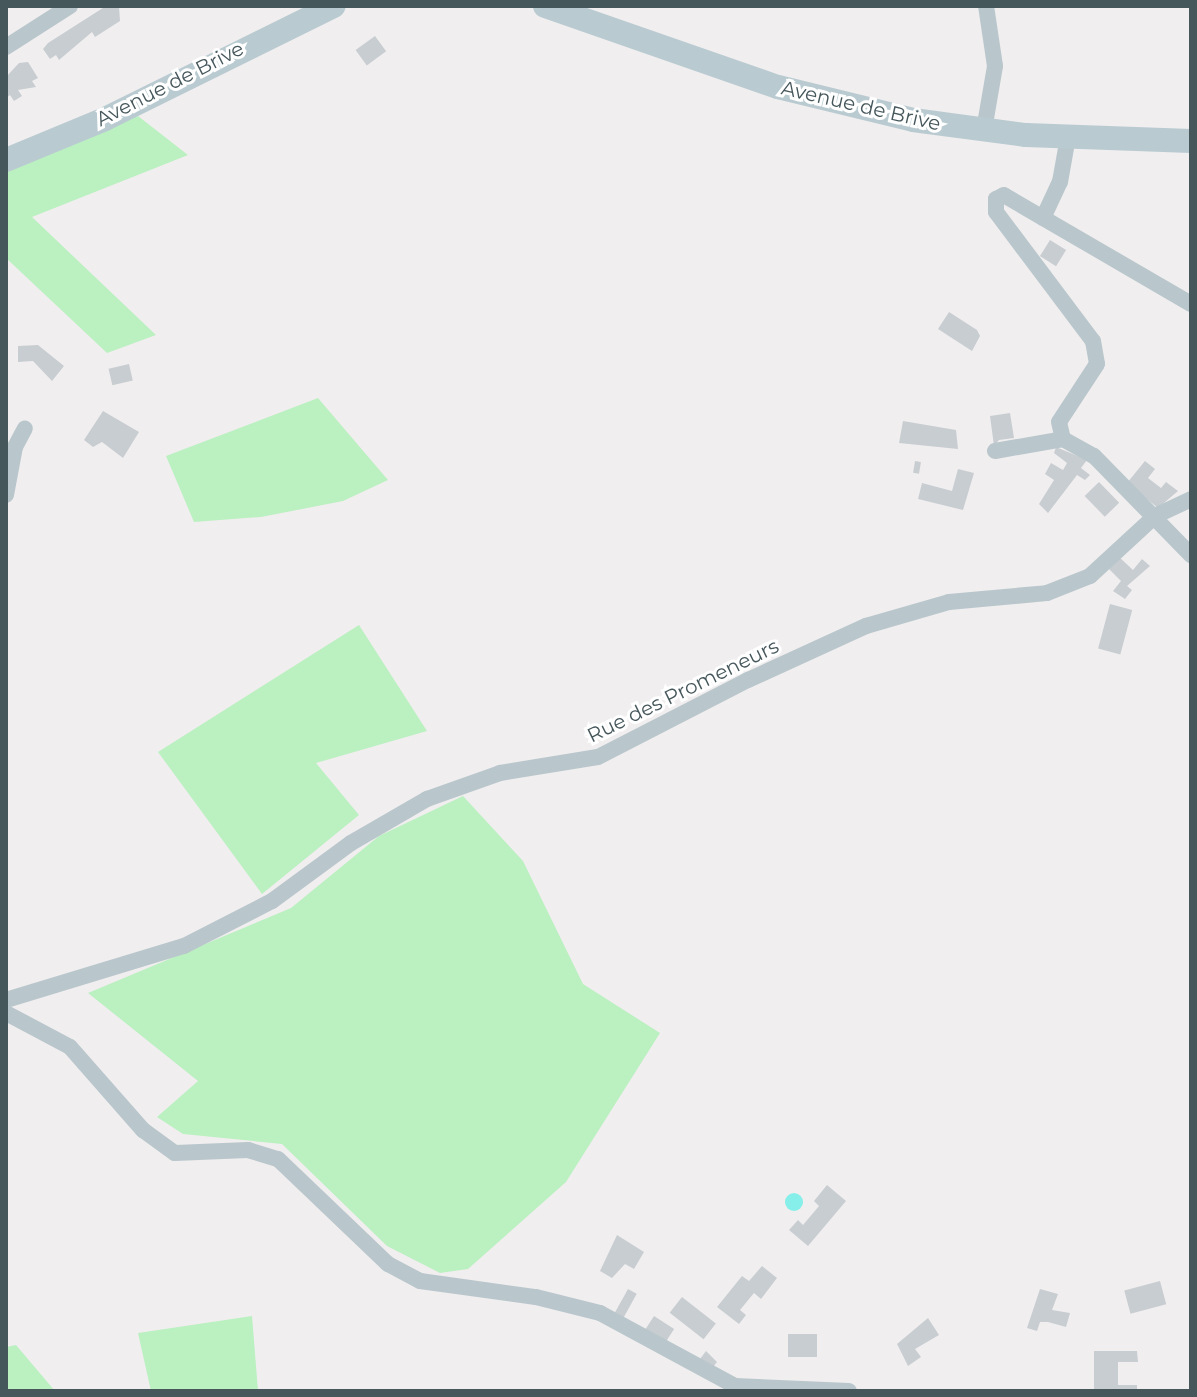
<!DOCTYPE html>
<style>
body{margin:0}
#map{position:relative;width:1197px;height:1397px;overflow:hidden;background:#f1eeef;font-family:Montserrat,sans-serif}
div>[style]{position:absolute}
.green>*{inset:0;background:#bbf0c1}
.water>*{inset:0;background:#86efe9}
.round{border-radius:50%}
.building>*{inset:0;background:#c8cdd1;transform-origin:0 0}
.street>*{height:16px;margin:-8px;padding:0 8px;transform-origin:8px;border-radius:8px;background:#b9c7cc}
.secondary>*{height:24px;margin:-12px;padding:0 12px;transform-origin:12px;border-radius:12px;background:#b9cbd1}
span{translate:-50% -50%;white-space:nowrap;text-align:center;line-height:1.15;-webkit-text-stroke:6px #fff;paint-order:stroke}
.street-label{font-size:20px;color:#46575c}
.frame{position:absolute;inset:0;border:8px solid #46575c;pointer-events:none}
</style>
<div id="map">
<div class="green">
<i style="clip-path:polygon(138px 116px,188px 155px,32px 217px,156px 335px,107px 353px,6px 258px,6px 170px)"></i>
<i style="clip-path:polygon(318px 398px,388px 480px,343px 501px,261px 517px,194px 522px,166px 456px)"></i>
<i style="clip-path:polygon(359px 625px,427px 731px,316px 763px,359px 815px,262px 894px,158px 752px)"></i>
<i style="clip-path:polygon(463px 796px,523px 861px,583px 984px,660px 1033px,566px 1182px,468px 1269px,440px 1273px,387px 1246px,282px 1144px,183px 1134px,157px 1117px,198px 1081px,88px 993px,291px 908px,379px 836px)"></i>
<i style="clip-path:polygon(252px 1316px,258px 1391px,151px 1391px,138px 1333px)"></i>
<i style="clip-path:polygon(16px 1345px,55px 1391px,6px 1391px,6px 1347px)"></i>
</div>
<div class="water">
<i class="round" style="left:785px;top:1193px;width:18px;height:18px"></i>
</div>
<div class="building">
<i style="clip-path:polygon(106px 6px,119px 6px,120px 21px,95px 37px,92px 32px,59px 60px,56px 55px,50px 59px,43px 49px,48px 43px)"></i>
<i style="left:375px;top:36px;width:19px;height:24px;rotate:54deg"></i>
<i style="clip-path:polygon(28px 62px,38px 78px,32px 81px,36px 87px,18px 90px,22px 96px,14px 101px,10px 95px,6px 98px,6px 77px,19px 63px)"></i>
<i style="left:1050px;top:240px;width:19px;height:19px;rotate:32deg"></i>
<i style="clip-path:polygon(949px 312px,977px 330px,980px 336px,972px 351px,938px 329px)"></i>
<i style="clip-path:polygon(38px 345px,64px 366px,52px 381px,33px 361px,18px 362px,18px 346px)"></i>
<i style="left:129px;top:364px;width:17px;height:21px;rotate:77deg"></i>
<i style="clip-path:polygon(103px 411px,139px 432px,123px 458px,102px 442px,93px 447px,84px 440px)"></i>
<i style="clip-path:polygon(1010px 413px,1014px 438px,999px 440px,994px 446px,990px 416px)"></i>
<i style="clip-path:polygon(903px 421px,956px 430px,958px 449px,899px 443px)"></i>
<i style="clip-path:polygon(1056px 447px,1087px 460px,1081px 468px,1090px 475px,1085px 480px,1077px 475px,1048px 513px,1039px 504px,1054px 480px,1045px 474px,1051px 463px,1063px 470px,1067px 463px,1054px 453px)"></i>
<i style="left:915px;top:461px;width:6px;height:12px;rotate:9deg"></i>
<i style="clip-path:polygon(1145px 461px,1155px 469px,1148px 478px,1161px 488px,1166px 482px,1178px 491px,1158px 508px,1127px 483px)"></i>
<i style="clip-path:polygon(958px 469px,974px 473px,963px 510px,918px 499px,922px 483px,952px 491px)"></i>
<i style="left:1099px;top:482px;width:29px;height:20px;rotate:46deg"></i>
<i style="clip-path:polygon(1117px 555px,1133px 570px,1142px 559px,1150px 566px,1127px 586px,1132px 590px,1125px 599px,1113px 591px,1121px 581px,1107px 567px)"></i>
<i style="left:1110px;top:604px;width:23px;height:46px;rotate:15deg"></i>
<i style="clip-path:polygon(827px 1185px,846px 1201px,808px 1246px,789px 1230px,798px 1220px,803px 1225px,819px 1206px,814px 1201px)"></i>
<i style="clip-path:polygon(617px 1235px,644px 1252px,634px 1269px,625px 1264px,612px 1278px,600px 1271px)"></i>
<i style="clip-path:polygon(762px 1266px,777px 1278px,761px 1299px,754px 1293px,740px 1310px,746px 1315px,739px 1324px,717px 1307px,742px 1276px,749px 1281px)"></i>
<i style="left:1160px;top:1281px;width:24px;height:37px;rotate:75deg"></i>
<i style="left:628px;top:1289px;width:10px;height:27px;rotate:29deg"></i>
<i style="clip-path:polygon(1040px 1289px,1058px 1294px,1052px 1310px,1070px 1313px,1066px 1327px,1048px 1322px,1040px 1322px,1037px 1331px,1027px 1328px)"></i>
<i style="left:682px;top:1297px;width:43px;height:20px;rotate:38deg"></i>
<i style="left:654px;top:1316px;width:24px;height:16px;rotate:33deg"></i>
<i style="clip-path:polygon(928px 1318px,939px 1335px,915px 1349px,921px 1357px,908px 1366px,897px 1344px)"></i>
<i style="left:788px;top:1334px;width:29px;height:23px"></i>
<i style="clip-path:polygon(706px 1351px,717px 1362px,713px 1367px,697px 1363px)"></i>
<i style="clip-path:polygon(1094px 1351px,1137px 1351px,1138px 1362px,1118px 1362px,1118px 1385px,1137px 1385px,1137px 1391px,1094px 1391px)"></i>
</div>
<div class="street">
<i style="left:6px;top:47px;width:76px;rotate:-32.6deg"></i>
<i style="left:984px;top:130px;width:65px;rotate:-80.2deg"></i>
<i style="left:995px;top:66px;width:61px;rotate:-98.5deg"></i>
<i style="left:1043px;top:218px;width:40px;rotate:-65deg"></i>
<i style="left:1060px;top:182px;width:46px;rotate:-79.9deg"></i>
<i style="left:1191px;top:304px;width:216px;rotate:-149.8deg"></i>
<i style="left:1004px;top:195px;width:9px;rotate:153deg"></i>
<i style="left:996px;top:199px;width:13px;rotate:90deg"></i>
<i style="left:996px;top:212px;width:161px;rotate:53.1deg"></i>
<i style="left:1093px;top:341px;width:23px;rotate:80deg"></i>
<i style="left:1097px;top:364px;width:69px;rotate:123.2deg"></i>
<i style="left:1059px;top:422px;width:17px;rotate:77deg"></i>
<i style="left:1063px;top:439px;width:35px;rotate:29deg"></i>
<i style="left:1094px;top:456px;width:139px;rotate:45.6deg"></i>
<i style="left:995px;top:451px;width:69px;rotate:-10deg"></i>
<i style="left:6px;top:495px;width:49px;rotate:-79.4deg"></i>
<i style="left:15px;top:447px;width:21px;rotate:-62deg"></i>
<i style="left:6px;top:1000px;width:186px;rotate:-16.9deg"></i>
<i style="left:184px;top:946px;width:99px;rotate:-27.1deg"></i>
<i style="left:272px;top:901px;width:98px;rotate:-36.3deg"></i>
<i style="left:351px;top:843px;width:88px;rotate:-30.1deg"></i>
<i style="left:427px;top:799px;width:77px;rotate:-19.6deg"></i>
<i style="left:500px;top:773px;width:99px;rotate:-9.3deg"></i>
<i style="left:598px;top:757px;width:169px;rotate:-27.2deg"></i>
<i style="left:748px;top:680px;width:130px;rotate:-24.6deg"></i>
<i style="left:866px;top:626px;width:86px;rotate:-16.1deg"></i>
<i style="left:949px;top:602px;width:98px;rotate:-5.2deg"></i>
<i style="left:1047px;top:593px;width:46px;rotate:-21.6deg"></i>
<i style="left:1090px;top:576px;width:88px;rotate:-42.7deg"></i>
<i style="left:1155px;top:516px;width:40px;rotate:-25deg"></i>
<i style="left:6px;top:1013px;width:72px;rotate:28deg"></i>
<i style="left:70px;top:1047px;width:111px;rotate:48.7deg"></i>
<i style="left:143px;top:1130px;width:39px;rotate:36deg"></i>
<i style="left:175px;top:1153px;width:73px;rotate:-2.4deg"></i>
<i style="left:248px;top:1150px;width:31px;rotate:17deg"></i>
<i style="left:278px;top:1159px;width:152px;rotate:43.7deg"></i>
<i style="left:388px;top:1264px;width:36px;rotate:28deg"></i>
<i style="left:420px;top:1281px;width:117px;rotate:7.9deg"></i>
<i style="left:536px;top:1297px;width:66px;rotate:14deg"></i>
<i style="left:600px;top:1313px;width:153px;rotate:28.4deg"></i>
<i style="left:735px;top:1386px;width:114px;rotate:2.5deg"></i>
</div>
<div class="secondary">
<i style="left:545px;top:6px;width:247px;rotate:19.2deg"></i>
<i style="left:778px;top:87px;width:139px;rotate:13.7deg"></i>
<i style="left:913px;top:120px;width:114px;rotate:7.6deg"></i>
<i style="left:1026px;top:135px;width:165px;rotate:2.1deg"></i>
<i style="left:6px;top:160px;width:107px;rotate:-22.5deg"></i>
<i style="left:105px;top:119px;width:255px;rotate:-26.3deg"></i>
</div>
<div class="street-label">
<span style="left:170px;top:84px;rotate:-27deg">Avenue de Brive</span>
<span style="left:861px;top:106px;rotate:13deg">Avenue de Brive</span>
<span style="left:683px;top:691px;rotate:-26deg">Rue des Promeneurs</span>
</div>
<div class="frame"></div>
</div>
